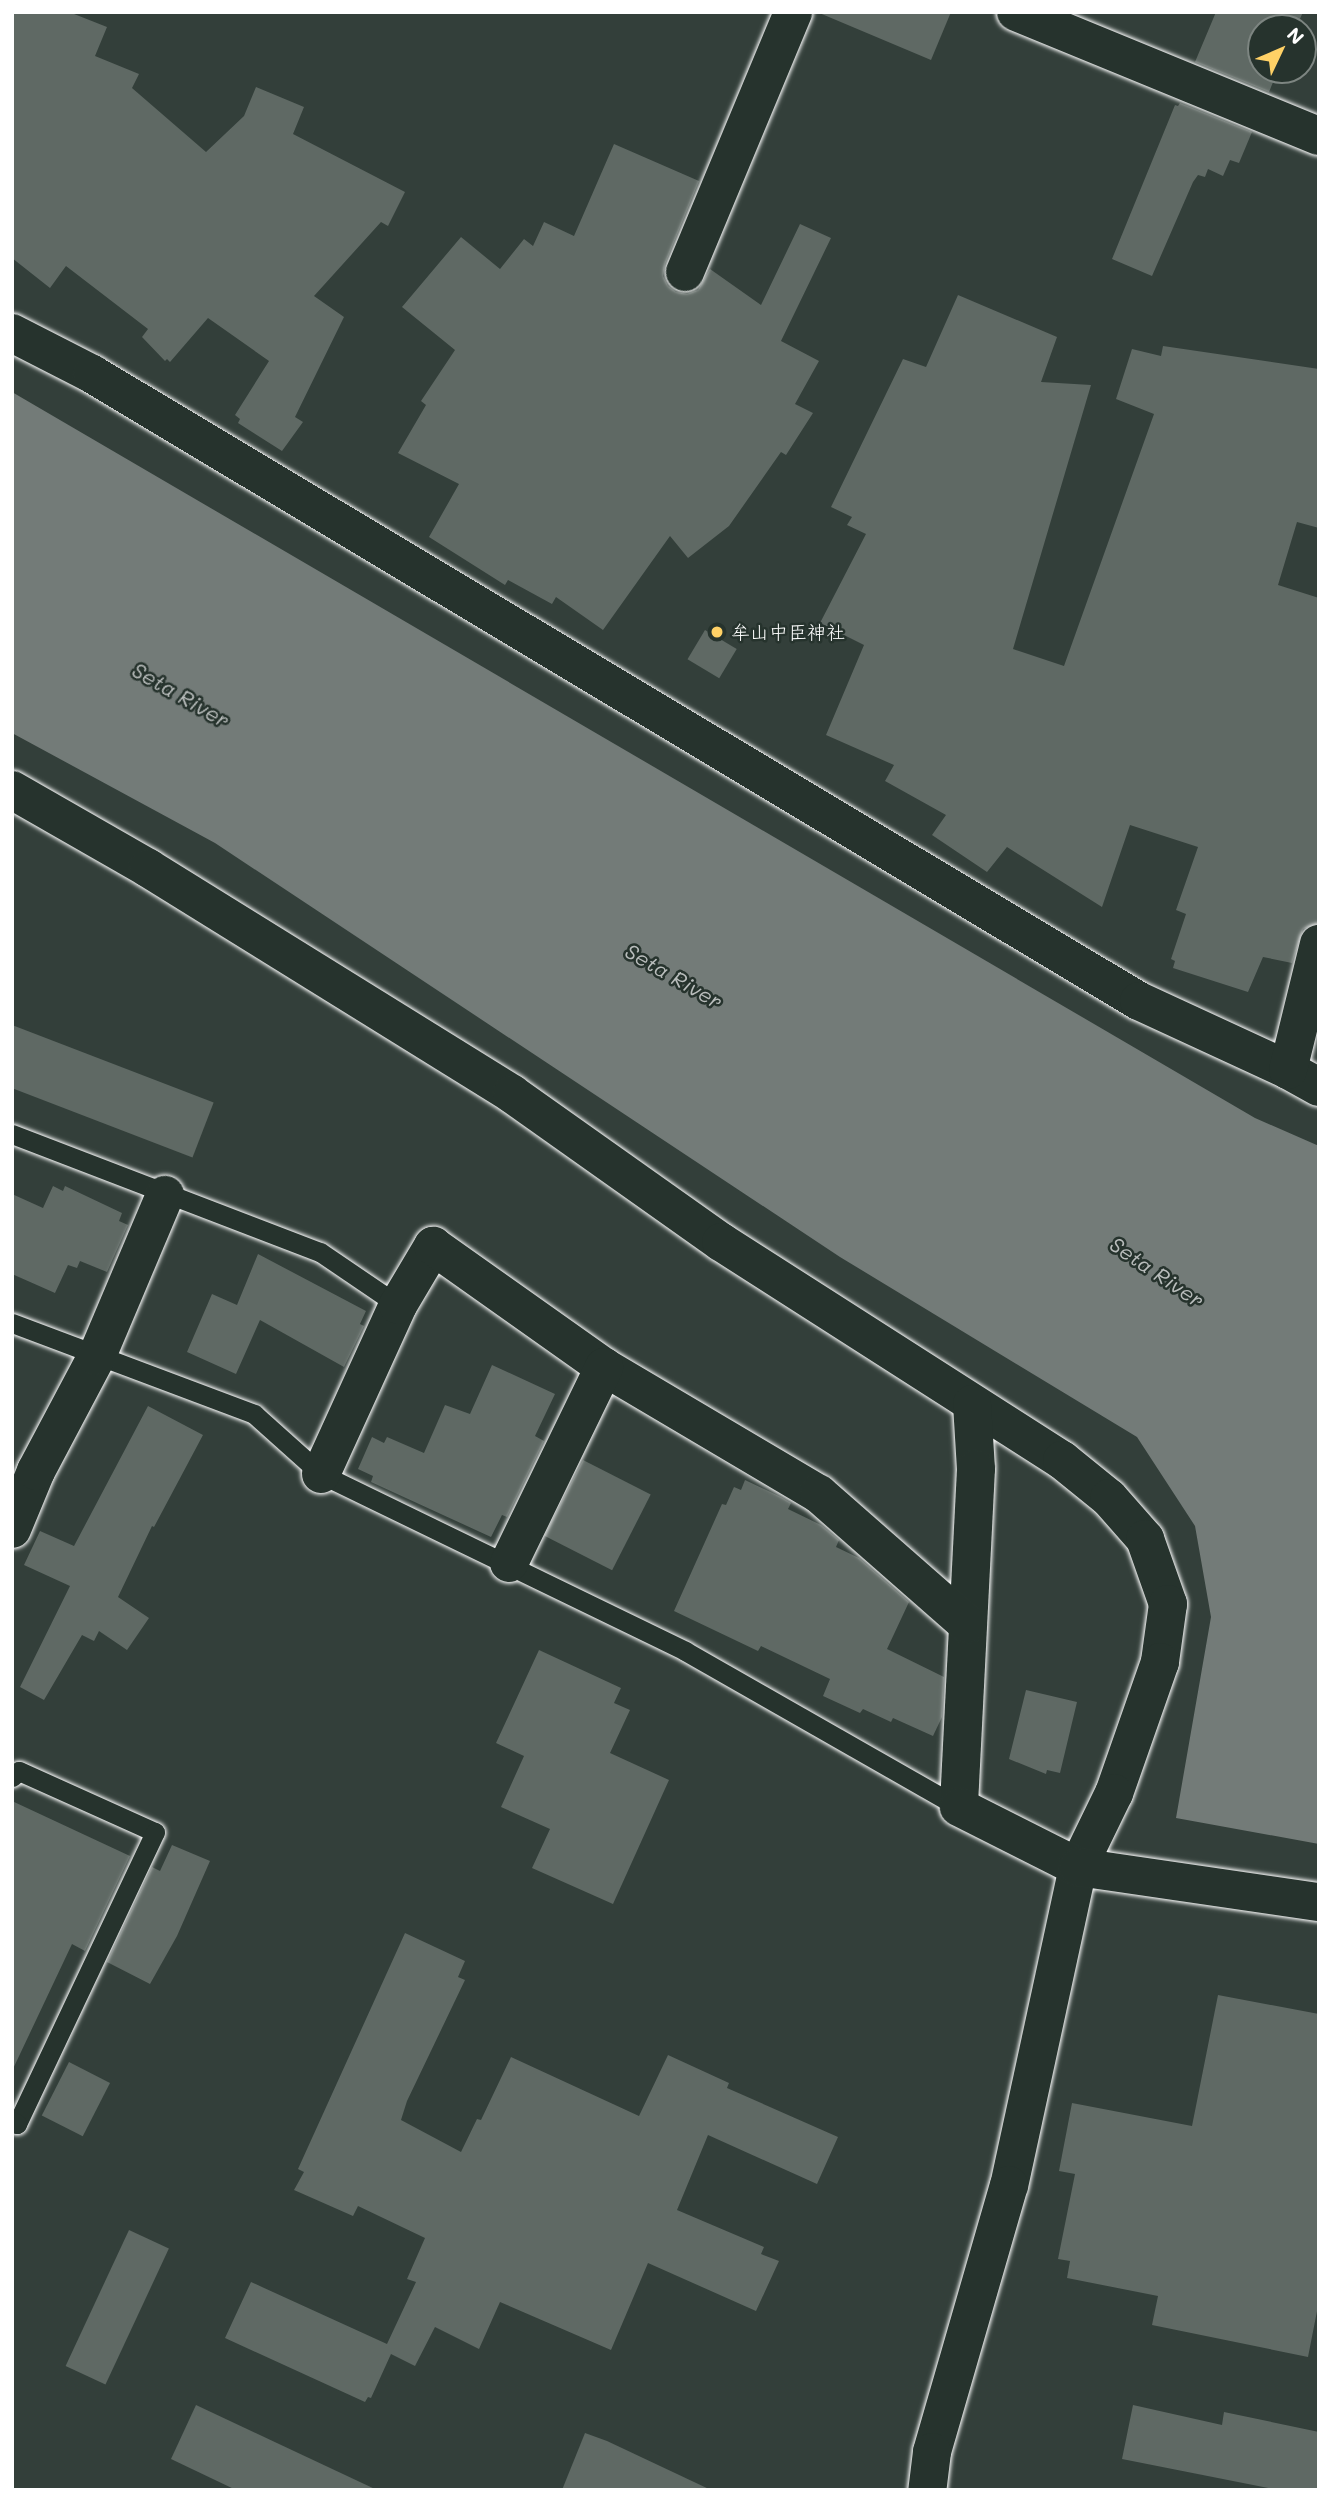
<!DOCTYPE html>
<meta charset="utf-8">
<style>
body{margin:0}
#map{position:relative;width:1331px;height:2502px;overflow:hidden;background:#333f3a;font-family:Mali,"Klee One",sans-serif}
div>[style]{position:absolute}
.water>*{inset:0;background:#737b78}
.building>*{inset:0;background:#5f6964;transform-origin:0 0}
.roads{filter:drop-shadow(0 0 2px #fff) drop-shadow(0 0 2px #fff)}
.lane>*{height:19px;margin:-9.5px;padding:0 9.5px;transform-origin:9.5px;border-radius:9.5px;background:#26332d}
.street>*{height:38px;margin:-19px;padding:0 19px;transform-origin:19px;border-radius:19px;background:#26332d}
.dots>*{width:19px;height:19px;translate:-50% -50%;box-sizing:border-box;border:4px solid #26332d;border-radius:50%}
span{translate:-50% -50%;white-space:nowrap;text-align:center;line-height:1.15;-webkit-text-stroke:5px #26332d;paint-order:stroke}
.poi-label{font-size:19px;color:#fff}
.left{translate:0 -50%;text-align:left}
.water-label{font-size:21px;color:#b9bdbc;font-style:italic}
.frame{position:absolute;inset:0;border:14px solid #fff;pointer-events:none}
.north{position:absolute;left:1247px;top:14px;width:70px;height:70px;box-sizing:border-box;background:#26332d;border:2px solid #7d8581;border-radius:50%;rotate:46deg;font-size:19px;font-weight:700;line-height:28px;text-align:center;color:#fff}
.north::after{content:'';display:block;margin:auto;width:24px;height:32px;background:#ffd166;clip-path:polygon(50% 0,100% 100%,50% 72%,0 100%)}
</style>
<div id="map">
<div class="water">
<i style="clip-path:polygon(12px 392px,1255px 1118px,1319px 1146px,1319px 1844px,1176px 1818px,1211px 1617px,1195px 1526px,1137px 1437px,840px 1257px,215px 843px,12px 733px)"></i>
</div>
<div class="building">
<i style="clip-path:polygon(12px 12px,69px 12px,107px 27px,95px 56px,139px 74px,132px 88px,206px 152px,244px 116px,256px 87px,304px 107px,293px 134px,405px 192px,388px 226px,381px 222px,314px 296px,344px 317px,295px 417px,303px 422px,282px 451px,238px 423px,240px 419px,235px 415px,269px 361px,208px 318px,170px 362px,167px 359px,165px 361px,142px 337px,148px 329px,66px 266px,50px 288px,12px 258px)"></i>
<i style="clip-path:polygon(817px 12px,951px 12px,931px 60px)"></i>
<i style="clip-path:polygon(1216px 12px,1303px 12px,1296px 28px,1261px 28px,1261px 70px,1278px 70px,1269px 92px,1195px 62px)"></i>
<i style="clip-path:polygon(1180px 103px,1252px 132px,1239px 163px,1230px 160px,1223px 176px,1208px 169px,1205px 177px,1198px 175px,1193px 182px,1152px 276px,1112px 259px,1175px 105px,1178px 106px)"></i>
<i style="clip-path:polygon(614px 144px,699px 181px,665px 264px,663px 276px,668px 286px,676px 292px,687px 294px,698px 290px,710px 269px,761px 305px,800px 224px,831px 238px,781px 341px,819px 361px,795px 404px,813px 413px,786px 455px,781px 452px,729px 526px,688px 558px,670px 536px,603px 630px,556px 597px,552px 604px,508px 580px,505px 585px,429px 537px,459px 484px,398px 453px,426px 405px,421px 401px,455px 350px,402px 307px,461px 237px,500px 269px,524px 239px,533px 246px,544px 222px,574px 236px)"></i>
<i style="clip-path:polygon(958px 295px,1057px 337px,1041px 382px,1091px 385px,1013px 649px,1064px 666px,1154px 414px,1116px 399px,1132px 349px,1161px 356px,1163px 346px,1319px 369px,1319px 528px,1297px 522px,1278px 585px,1319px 598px,1319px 923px,1303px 929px,1292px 963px,1263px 957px,1248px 992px,1173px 968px,1175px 961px,1171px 959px,1186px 914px,1176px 910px,1198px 847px,1130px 825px,1102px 907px,1007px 847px,987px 872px,932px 835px,946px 815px,885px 781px,894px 765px,826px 735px,864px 645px,820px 623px,866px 534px,847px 525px,852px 517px,831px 507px,903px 359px,926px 367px)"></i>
<i style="left:705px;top:630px;width:37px;height:34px;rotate:31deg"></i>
<i style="left:12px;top:1025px;width:216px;height:59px;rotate:21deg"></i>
<i style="clip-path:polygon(53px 1186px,63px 1191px,65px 1186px,122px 1213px,119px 1221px,128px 1225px,107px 1272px,80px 1261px,77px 1268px,68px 1265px,55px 1293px,12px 1274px,12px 1194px,43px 1208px)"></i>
<i style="clip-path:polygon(258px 1254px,366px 1311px,360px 1324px,364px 1326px,344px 1367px,260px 1320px,236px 1374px,187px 1352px,212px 1294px,237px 1305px)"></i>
<i style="clip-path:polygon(492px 1365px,555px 1394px,535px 1436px,544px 1441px,507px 1517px,502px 1515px,491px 1537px,371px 1482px,373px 1476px,358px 1469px,372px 1437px,384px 1443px,387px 1437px,424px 1453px,445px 1405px,470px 1414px)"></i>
<i style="clip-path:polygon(148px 1406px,203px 1435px,154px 1527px,152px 1526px,118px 1597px,149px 1618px,127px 1650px,99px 1631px,94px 1641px,82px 1635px,44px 1700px,20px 1687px,70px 1586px,24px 1565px,40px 1531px,74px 1546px)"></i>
<i style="left:583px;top:1460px;width:76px;height:85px;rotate:27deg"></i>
<i style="clip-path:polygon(745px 1480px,781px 1497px,791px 1503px,788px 1509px,821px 1525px,839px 1540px,836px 1547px,859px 1558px,909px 1602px,887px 1649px,944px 1677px,942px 1717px,933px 1736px,893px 1718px,891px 1722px,863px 1709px,860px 1713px,823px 1696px,830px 1679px,761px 1646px,758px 1651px,674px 1611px,722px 1504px,726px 1505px,734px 1487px,741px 1490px)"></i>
<i style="clip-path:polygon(539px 1650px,621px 1688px,614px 1703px,630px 1710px,610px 1753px,669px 1780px,613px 1904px,532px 1868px,550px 1829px,501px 1807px,524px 1756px,496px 1743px)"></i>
<i style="clip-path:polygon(1026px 1690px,1077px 1702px,1060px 1773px,1047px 1770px,1046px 1774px,1009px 1759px)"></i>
<i style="clip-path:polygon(12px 1801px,130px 1856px,85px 1951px,72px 1944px,12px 2071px)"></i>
<i style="clip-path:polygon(172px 1845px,210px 1861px,177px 1936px,150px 1984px,107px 1962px,152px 1867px,160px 1871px)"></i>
<i style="clip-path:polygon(405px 1933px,465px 1961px,458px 1977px,465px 1980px,407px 2101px,401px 2120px,461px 2152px,477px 2119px,481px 2120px,511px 2057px,639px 2116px,668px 2055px,729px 2083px,727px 2088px,838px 2137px,817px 2184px,708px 2135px,677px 2210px,764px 2247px,761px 2254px,779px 2261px,756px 2311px,648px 2263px,611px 2350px,500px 2302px,479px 2349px,435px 2327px,415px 2366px,391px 2354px,371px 2398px,368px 2397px,365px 2402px,225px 2338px,251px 2282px,387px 2344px,416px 2282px,407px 2279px,425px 2238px,358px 2206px,353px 2216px,294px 2190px,304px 2172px,298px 2169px)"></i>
<i style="clip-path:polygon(1218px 1995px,1319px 2014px,1319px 2301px,1308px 2357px,1152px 2325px,1158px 2296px,1067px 2278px,1070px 2261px,1058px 2259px,1075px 2174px,1059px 2171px,1072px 2103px,1192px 2126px)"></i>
<i style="left:69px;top:2062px;width:46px;height:60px;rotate:27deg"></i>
<i style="left:129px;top:2230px;width:44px;height:150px;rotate:25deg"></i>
<i style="clip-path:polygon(196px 2405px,377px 2490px,236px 2490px,171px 2459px)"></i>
<i style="clip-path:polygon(1133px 2405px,1222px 2425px,1224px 2412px,1319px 2432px,1319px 2490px,1278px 2490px,1122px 2459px)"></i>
<i style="clip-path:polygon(585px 2433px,607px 2441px,711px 2490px,562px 2490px)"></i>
</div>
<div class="roads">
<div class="lane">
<i style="left:12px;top:1134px;width:330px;rotate:21deg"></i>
<i style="left:320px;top:1252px;width:94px;rotate:34.2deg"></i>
<i style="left:12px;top:1323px;width:259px;rotate:20.6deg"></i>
<i style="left:254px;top:1414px;width:90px;rotate:41.8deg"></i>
<i style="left:321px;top:1474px;width:405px;rotate:25.9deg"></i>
<i style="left:685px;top:1651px;width:315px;rotate:29.7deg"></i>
<i style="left:12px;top:1777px;width:9px;rotate:-41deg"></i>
<i style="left:19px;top:1771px;width:149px;rotate:24.2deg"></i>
<i style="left:155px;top:1832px;width:323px;rotate:115.3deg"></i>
<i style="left:17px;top:2124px;width:6px;rotate:-149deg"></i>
</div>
<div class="street">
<i style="left:1016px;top:12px;width:327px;rotate:22.3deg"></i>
<i style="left:685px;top:272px;width:282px;rotate:-67.4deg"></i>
<i style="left:12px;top:333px;width:90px;rotate:27.1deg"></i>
<i style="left:92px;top:374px;width:1220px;rotate:30.92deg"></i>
<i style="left:1139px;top:1001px;width:164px;rotate:24.8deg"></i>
<i style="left:1288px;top:1070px;width:35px;rotate:29deg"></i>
<i style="left:12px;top:790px;width:157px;rotate:29.8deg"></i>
<i style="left:148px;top:868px;width:428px;rotate:31.8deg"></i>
<i style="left:512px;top:1094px;width:256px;rotate:35.3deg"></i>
<i style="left:721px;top:1242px;width:405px;rotate:32.6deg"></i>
<i style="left:1062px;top:1460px;width:60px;rotate:39deg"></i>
<i style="left:1109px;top:1498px;width:55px;rotate:48.7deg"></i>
<i style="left:1145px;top:1539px;width:69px;rotate:70.5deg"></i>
<i style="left:1168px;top:1604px;width:59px;rotate:97.9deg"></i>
<i style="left:1160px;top:1662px;width:139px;rotate:109.3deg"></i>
<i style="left:1114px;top:1793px;width:82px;rotate:115.9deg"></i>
<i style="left:1078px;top:1867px;width:325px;rotate:102.2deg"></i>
<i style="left:1009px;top:2185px;width:278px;rotate:106.1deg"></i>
<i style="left:932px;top:2452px;width:38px;rotate:97deg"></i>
<i style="left:1288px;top:1070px;width:130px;rotate:-76.2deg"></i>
<i style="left:972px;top:1404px;width:65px;rotate:86.5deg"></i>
<i style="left:976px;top:1469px;width:338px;rotate:92.9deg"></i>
<i style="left:959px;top:1807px;width:133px;rotate:26.8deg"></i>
<i style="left:1078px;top:1867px;width:244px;rotate:8.3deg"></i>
<i style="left:321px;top:1474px;width:186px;rotate:-65.5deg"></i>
<i style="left:398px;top:1305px;width:69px;rotate:-59.3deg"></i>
<i style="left:433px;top:1246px;width:209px;rotate:35.3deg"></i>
<i style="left:604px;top:1367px;width:250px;rotate:30.6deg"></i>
<i style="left:819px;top:1494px;width:197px;rotate:41.3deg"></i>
<i style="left:12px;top:1529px;width:63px;rotate:-67.5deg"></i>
<i style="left:36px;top:1471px;width:130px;rotate:-62.1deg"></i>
<i style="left:97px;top:1356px;width:175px;rotate:-67.1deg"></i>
<i style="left:509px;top:1563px;width:218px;rotate:-64.1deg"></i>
</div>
</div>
<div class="dots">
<i style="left:717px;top:632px;background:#ffd166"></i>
</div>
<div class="poi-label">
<span class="left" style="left:731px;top:632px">牟山中臣神社</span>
</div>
<div class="water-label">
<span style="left:181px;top:695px;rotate:30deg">Seta River</span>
<span style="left:674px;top:976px;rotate:30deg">Seta River</span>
<span style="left:1157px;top:1272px;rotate:34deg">Seta River</span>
</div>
<div class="frame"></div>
<div class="north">N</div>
</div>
